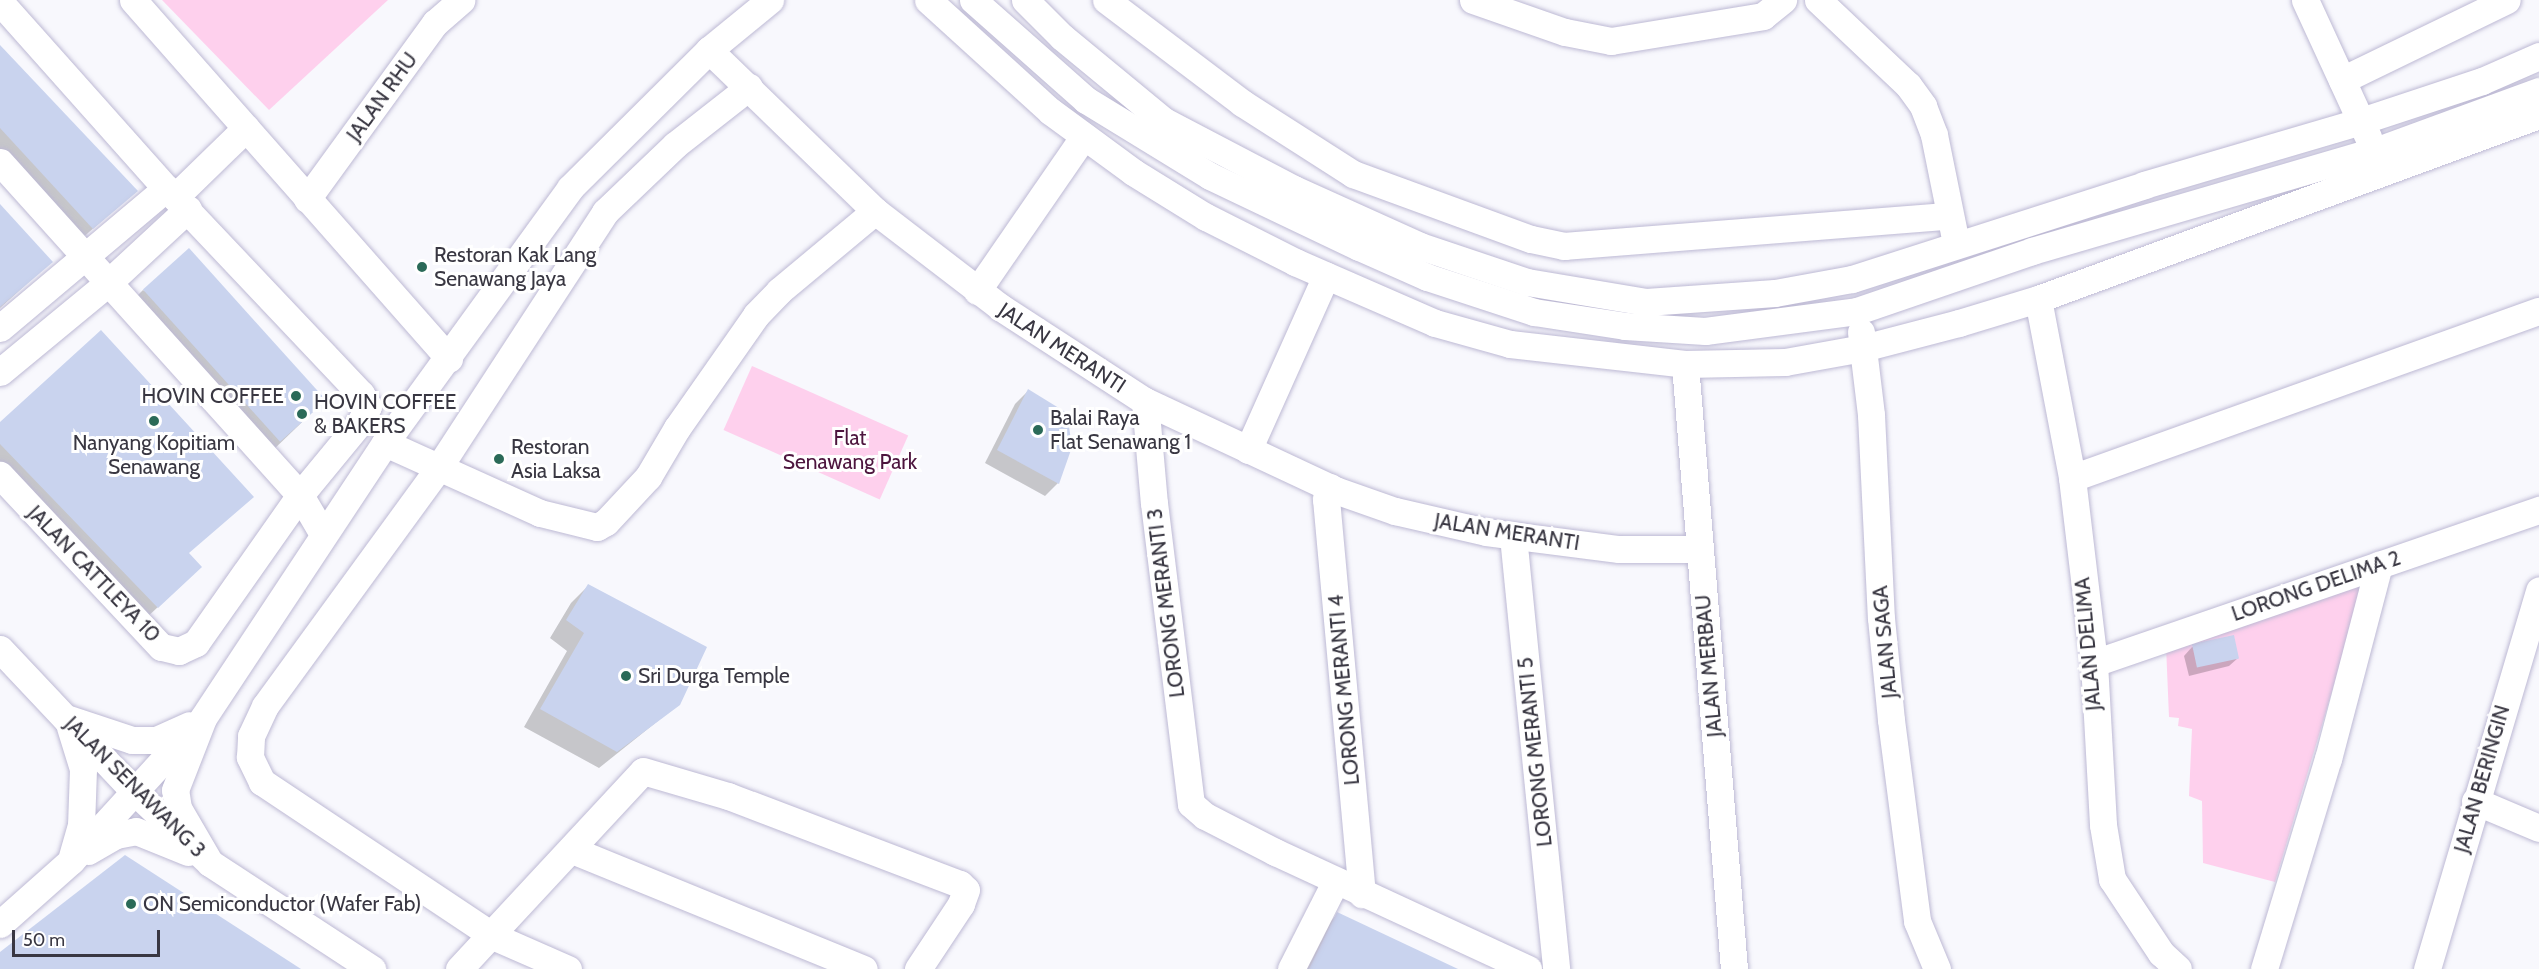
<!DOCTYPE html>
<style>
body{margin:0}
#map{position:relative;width:2539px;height:969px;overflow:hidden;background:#f8f8fd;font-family:Cabin,sans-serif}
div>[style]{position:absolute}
.green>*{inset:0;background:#fed0ed;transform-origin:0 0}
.shadow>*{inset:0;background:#0003}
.building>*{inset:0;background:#c9d3ee;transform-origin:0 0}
.roads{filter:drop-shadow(0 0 2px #bdb9d4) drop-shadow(0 0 2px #bdb9d4)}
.minor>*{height:27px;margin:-13.5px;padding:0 13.5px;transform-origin:13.5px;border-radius:13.5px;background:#fff}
.dots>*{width:16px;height:16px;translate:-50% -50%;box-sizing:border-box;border:3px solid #fff;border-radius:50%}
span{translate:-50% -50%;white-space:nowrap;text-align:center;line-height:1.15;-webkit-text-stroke:6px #fff;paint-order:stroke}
.street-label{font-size:21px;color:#393742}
.poi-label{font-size:21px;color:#393742}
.left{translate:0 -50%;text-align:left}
.right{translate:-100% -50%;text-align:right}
.park-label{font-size:21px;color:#4d153e}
.scale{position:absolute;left:12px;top:930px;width:148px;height:27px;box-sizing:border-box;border:3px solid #393742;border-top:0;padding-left:8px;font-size:18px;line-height:21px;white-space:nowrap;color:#393742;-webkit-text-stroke:4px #fff;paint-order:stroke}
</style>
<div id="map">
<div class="green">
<i style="clip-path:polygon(162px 0,388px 0,269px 110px)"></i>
<i style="left:752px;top:366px;width:171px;height:70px;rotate:24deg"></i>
<i style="clip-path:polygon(2368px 571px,2275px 882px,2203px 863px,2202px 801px,2189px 796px,2192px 729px,2178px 726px,2179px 718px,2169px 717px,2166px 646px)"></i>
</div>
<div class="shadow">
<i style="clip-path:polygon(0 47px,136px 191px,80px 240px,0 154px)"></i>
<i style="clip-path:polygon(0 206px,51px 262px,0 308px)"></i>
<i style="clip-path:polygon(143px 290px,325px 400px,269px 454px,130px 303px)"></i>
<i style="clip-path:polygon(1028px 391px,1058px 483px,1045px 496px,985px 463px,1015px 404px)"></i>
<i style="clip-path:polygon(0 425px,188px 554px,187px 580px,144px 620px,0 470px)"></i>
<i style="clip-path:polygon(588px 586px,679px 704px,599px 768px,524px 727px,567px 651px,550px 638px,571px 603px)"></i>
<i style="clip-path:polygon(2192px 647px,2238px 658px,2229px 666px,2189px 676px,2184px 656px)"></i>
<i style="clip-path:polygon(1338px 914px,1454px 969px,1301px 969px,1320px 931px)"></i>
</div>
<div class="building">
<i style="clip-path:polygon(0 45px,138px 191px,93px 229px,0 128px)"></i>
<i style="clip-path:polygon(0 204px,53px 262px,0 307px)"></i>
<i style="left:189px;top:248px;width:205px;height:62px;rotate:48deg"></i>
<i style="clip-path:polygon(101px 330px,254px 497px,189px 553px,202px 567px,158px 608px,0 444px,0 422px)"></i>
<i style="clip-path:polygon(1028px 389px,1067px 413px,1072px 447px,1059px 484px,997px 450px)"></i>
<i style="clip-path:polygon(588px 584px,707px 647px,680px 705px,617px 752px,540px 709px,584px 633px,566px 620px)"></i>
<i style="left:2234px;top:635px;width:24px;height:43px;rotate:78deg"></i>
<i style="clip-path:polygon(125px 855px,301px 969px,0 969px,0 952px)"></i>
<i style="clip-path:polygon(1337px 912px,1458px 969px,1309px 969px)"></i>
</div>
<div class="roads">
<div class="minor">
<i style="left:133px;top:0;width:478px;rotate:48.6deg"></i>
<i style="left:928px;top:0;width:165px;rotate:42.3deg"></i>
<i style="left:1050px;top:111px;width:103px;rotate:36.3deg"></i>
<i style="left:1133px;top:172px;width:86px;rotate:31.7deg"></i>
<i style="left:1206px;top:217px;width:100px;rotate:26.8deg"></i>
<i style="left:1295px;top:262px;width:153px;rotate:23.5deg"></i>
<i style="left:1435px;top:323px;width:78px;rotate:15.6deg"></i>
<i style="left:1510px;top:344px;width:176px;rotate:6.5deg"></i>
<i style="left:1685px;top:364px;width:100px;rotate:-1.1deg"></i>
<i style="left:1785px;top:362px;width:79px;rotate:-10.2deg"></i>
<i style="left:1863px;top:348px;width:99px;rotate:-14.6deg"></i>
<i style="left:1959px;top:323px;width:83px;rotate:-16.9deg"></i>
<i style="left:2038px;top:299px;width:534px;rotate:-20.17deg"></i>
<i style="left:973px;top:0;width:151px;rotate:41.5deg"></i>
<i style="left:1086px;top:100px;width:145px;rotate:31.5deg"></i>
<i style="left:1210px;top:176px;width:165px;rotate:25.5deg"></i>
<i style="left:1359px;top:247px;width:74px;rotate:23.8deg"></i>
<i style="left:1427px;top:277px;width:113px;rotate:18.1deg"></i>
<i style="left:1534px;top:312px;width:92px;rotate:8.7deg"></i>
<i style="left:1625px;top:326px;width:80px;rotate:3.6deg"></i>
<i style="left:1705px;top:331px;width:153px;rotate:-7.5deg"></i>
<i style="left:1857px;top:311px;width:185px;rotate:-18.9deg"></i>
<i style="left:2032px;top:251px;width:357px;rotate:-16.3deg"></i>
<i style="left:2375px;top:151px;width:175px;rotate:-20.1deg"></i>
<i style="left:1025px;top:0;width:52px;rotate:45deg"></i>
<i style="left:1062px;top:37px;width:132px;rotate:39.5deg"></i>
<i style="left:1164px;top:121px;width:147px;rotate:27.6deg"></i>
<i style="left:1294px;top:189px;width:138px;rotate:24.3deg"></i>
<i style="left:1420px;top:246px;width:113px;rotate:18.6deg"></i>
<i style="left:1527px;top:282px;width:121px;rotate:9.5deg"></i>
<i style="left:1646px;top:302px;width:129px;rotate:-4deg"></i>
<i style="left:1775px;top:293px;width:78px;rotate:-10.3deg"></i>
<i style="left:1852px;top:279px;width:307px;rotate:-17.8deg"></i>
<i style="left:2144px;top:185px;width:226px;rotate:-16.4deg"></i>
<i style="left:2361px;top:121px;width:127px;rotate:-18.3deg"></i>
<i style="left:2482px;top:81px;width:62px;rotate:-23.7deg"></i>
<i style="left:1106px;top:0;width:171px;rotate:37.1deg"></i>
<i style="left:1242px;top:103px;width:132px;rotate:32.6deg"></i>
<i style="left:1353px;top:174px;width:189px;rotate:20.1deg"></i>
<i style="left:1531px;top:239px;width:34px;rotate:12deg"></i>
<i style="left:1564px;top:246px;width:386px;rotate:-4.5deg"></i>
<i style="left:1473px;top:0;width:97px;rotate:19.2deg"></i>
<i style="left:1565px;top:32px;width:47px;rotate:11.1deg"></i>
<i style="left:1611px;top:41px;width:154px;rotate:-9.3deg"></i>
<i style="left:1763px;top:16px;width:26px;rotate:-39deg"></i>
<i style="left:1818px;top:0;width:124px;rotate:43.4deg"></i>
<i style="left:1908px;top:85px;width:26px;rotate:54deg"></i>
<i style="left:1923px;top:106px;width:31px;rotate:69deg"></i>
<i style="left:1934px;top:135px;width:100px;rotate:78.5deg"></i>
<i style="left:2305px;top:0;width:151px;rotate:65.3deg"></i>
<i style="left:0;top:2px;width:249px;rotate:48.3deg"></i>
<i style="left:166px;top:188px;width:284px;rotate:46.6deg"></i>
<i style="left:361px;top:394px;width:14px;rotate:60deg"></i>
<i style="left:368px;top:406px;width:17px;rotate:115deg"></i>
<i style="left:361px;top:421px;width:96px;rotate:129.5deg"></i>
<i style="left:300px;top:495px;width:181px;rotate:125.1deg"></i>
<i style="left:196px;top:643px;width:19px;rotate:155deg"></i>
<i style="left:179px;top:651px;width:18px;rotate:-167deg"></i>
<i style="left:161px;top:647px;width:236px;rotate:-133.1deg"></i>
<i style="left:709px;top:50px;width:231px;rotate:44.1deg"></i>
<i style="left:875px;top:211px;width:158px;rotate:37.5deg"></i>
<i style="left:1000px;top:307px;width:173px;rotate:33deg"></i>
<i style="left:1145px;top:401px;width:210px;rotate:25.1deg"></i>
<i style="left:1335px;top:490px;width:64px;rotate:19.3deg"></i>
<i style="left:1395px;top:511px;width:93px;rotate:13deg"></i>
<i style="left:1486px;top:532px;width:134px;rotate:7.3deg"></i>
<i style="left:1619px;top:549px;width:81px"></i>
<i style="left:2342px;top:80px;width:183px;rotate:-25.9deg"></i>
<i style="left:0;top:162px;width:448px;rotate:48deg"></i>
<i style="left:300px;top:495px;width:45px;rotate:59.5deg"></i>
<i style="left:175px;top:197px;width:99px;rotate:-44.2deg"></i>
<i style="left:307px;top:199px;width:218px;rotate:-54deg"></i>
<i style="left:435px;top:23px;width:35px;rotate:-41deg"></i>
<i style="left:977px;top:291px;width:188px;rotate:-55.4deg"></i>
<i style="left:2038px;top:299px;width:182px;rotate:79.2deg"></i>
<i style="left:2072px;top:478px;width:186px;rotate:83.2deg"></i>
<i style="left:2094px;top:663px;width:162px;rotate:86.8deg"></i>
<i style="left:2103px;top:825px;width:55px;rotate:80.5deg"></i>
<i style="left:2112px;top:879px;width:89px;rotate:56.5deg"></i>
<i style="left:2161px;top:953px;width:23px;rotate:43deg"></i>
<i style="left:0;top:328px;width:217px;rotate:-40.1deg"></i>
<i style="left:1861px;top:332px;width:84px;rotate:83.1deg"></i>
<i style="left:1871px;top:415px;width:203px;rotate:87.2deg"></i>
<i style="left:1881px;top:618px;width:102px;rotate:84.4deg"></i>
<i style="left:1891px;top:720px;width:203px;rotate:82.6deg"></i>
<i style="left:1917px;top:921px;width:52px;rotate:67.4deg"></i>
<i style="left:1685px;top:364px;width:607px;rotate:85.37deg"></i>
<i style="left:0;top:372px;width:140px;rotate:-39.5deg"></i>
<i style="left:108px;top:283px;width:109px;rotate:-42.8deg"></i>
<i style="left:1145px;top:401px;width:102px;rotate:85deg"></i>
<i style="left:1154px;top:503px;width:303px;rotate:83deg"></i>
<i style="left:1191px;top:804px;width:18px;rotate:41deg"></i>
<i style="left:1205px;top:816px;width:79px;rotate:27.2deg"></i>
<i style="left:1275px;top:852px;width:279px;rotate:24.8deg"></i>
<i style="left:385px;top:443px;width:170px;rotate:24.3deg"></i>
<i style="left:540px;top:513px;width:59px;rotate:13.8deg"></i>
<i style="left:597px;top:527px;width:10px;rotate:-29deg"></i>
<i style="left:606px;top:522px;width:62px;rotate:-47deg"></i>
<i style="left:648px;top:477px;width:57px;rotate:-59.4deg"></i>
<i style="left:677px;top:428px;width:138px;rotate:-55deg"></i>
<i style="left:756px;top:315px;width:33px;rotate:-46deg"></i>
<i style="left:779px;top:291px;width:125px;rotate:-39.8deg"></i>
<i style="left:1248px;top:450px;width:191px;rotate:-65.9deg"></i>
<i style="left:2072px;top:478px;width:496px;rotate:-19.7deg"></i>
<i style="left:1330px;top:487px;width:13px;rotate:108deg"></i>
<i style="left:1326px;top:499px;width:397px;rotate:84.8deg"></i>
<i style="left:1513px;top:536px;width:435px;rotate:84.3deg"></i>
<i style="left:0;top:649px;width:194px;rotate:46.7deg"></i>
<i style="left:133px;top:790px;width:106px;rotate:43.5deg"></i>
<i style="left:210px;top:863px;width:194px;rotate:33.2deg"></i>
<i style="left:2094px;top:663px;width:471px;rotate:-19deg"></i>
<i style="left:69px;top:719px;width:66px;rotate:18.4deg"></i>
<i style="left:132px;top:740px;width:24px"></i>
<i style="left:156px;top:740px;width:36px;rotate:-24deg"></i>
<i style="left:70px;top:727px;width:44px;rotate:72.8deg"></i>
<i style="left:83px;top:769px;width:56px;rotate:92deg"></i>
<i style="left:81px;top:825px;width:33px;rotate:106deg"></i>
<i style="left:2475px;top:801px;width:69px;rotate:22.9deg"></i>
<i style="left:572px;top:850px;width:315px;rotate:22.2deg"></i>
<i style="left:88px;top:851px;width:32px;rotate:-30deg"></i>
<i style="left:116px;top:835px;width:20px;rotate:-11deg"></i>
<i style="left:136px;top:831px;width:56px;rotate:22deg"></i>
<i style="left:210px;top:863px;width:64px;rotate:-120.2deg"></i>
<i style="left:178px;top:808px;width:18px;rotate:-99deg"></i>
<i style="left:175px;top:790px;width:77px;rotate:-68.7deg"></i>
<i style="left:203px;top:718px;width:330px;rotate:-56.5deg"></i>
<i style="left:385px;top:443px;width:315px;rotate:-54deg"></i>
<i style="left:570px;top:188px;width:196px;rotate:-44.8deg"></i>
<i style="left:709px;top:50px;width:79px;rotate:-39.3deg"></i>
<i style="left:0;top:924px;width:95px;rotate:-41.6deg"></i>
<i style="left:71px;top:861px;width:173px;rotate:-47.6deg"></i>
<i style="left:459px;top:969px;width:270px;rotate:-47.1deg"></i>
<i style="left:643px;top:771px;width:89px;rotate:16.4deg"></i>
<i style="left:728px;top:796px;width:248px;rotate:20.8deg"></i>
<i style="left:960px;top:884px;width:8px;rotate:45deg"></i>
<i style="left:966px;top:890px;width:15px;rotate:110deg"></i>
<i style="left:961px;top:904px;width:78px;rotate:123.5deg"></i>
<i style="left:568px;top:969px;width:82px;rotate:-156.3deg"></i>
<i style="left:493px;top:936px;width:278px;rotate:-146.3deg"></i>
<i style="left:262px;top:782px;width:28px;rotate:-116deg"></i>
<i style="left:250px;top:757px;width:21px;rotate:-87deg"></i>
<i style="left:251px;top:736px;width:33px;rotate:-65deg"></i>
<i style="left:265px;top:706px;width:292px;rotate:-53.9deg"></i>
<i style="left:437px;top:470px;width:308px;rotate:-56.9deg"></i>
<i style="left:605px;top:212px;width:97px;rotate:-43.7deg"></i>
<i style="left:675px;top:145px;width:94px;rotate:-38.1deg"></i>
<i style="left:1291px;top:969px;width:86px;rotate:-63.1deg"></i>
<i style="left:2264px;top:969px;width:220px;rotate:-73.1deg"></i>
<i style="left:2328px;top:759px;width:201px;rotate:-75.3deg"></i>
<i style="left:2427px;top:969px;width:395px;rotate:-73.5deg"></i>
</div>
</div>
<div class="dots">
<i style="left:422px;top:267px;background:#2b6a58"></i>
<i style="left:296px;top:396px;background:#2b6a58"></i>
<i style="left:302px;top:414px;background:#2b6a58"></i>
<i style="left:154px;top:421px;background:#2b6a58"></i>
<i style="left:1038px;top:430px;background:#2b6a58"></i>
<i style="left:499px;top:459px;background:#2b6a58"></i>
<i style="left:626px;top:676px;background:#2b6a58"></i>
<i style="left:131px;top:904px;background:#2b6a58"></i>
</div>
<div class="street-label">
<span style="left:382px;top:97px;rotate:-54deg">JALAN RHU</span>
<span style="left:1062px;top:348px;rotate:33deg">JALAN MERANTI</span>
<span style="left:1507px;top:532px;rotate:9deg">JALAN MERANTI</span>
<span style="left:94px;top:574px;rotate:46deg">JALAN CATTLEYA 10</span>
<span style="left:2316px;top:586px;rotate:-19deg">LORONG DELIMA 2</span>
<span style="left:1166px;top:603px;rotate:-97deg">LORONG MERANTI 3</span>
<span style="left:1885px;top:642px;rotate:-95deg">JALAN SAGA</span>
<span style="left:2088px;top:644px;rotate:-95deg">JALAN DELIMA</span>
<span style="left:1709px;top:666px;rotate:-95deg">JALAN MERBAU</span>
<span style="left:1344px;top:690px;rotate:-95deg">LORONG MERANTI 4</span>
<span style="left:1535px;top:752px;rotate:-96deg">LORONG MERANTI 5</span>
<span style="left:2482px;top:779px;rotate:-74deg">JALAN BERINGIN</span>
<span style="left:135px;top:787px;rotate:45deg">JALAN SENAWANG 3</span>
</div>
<div class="poi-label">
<span class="left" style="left:434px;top:267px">Restoran Kak Lang<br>Senawang Jaya</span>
<span class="right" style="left:284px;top:396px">HOVIN COFFEE</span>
<span class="left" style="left:314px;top:414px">HOVIN COFFEE<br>&amp; BAKERS</span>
<span class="left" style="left:1050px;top:430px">Balai Raya<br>Flat Senawang 1</span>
<span style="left:154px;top:455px">Nanyang Kopitiam<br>Senawang</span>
<span class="left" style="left:511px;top:459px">Restoran<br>Asia Laksa</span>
<span class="left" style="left:638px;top:676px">Sri Durga Temple</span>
<span class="left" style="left:143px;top:904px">ON Semiconductor (Wafer Fab)</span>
</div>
<div class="park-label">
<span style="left:850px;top:450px">Flat<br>Senawang Park</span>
</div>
<div class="scale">50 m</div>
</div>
